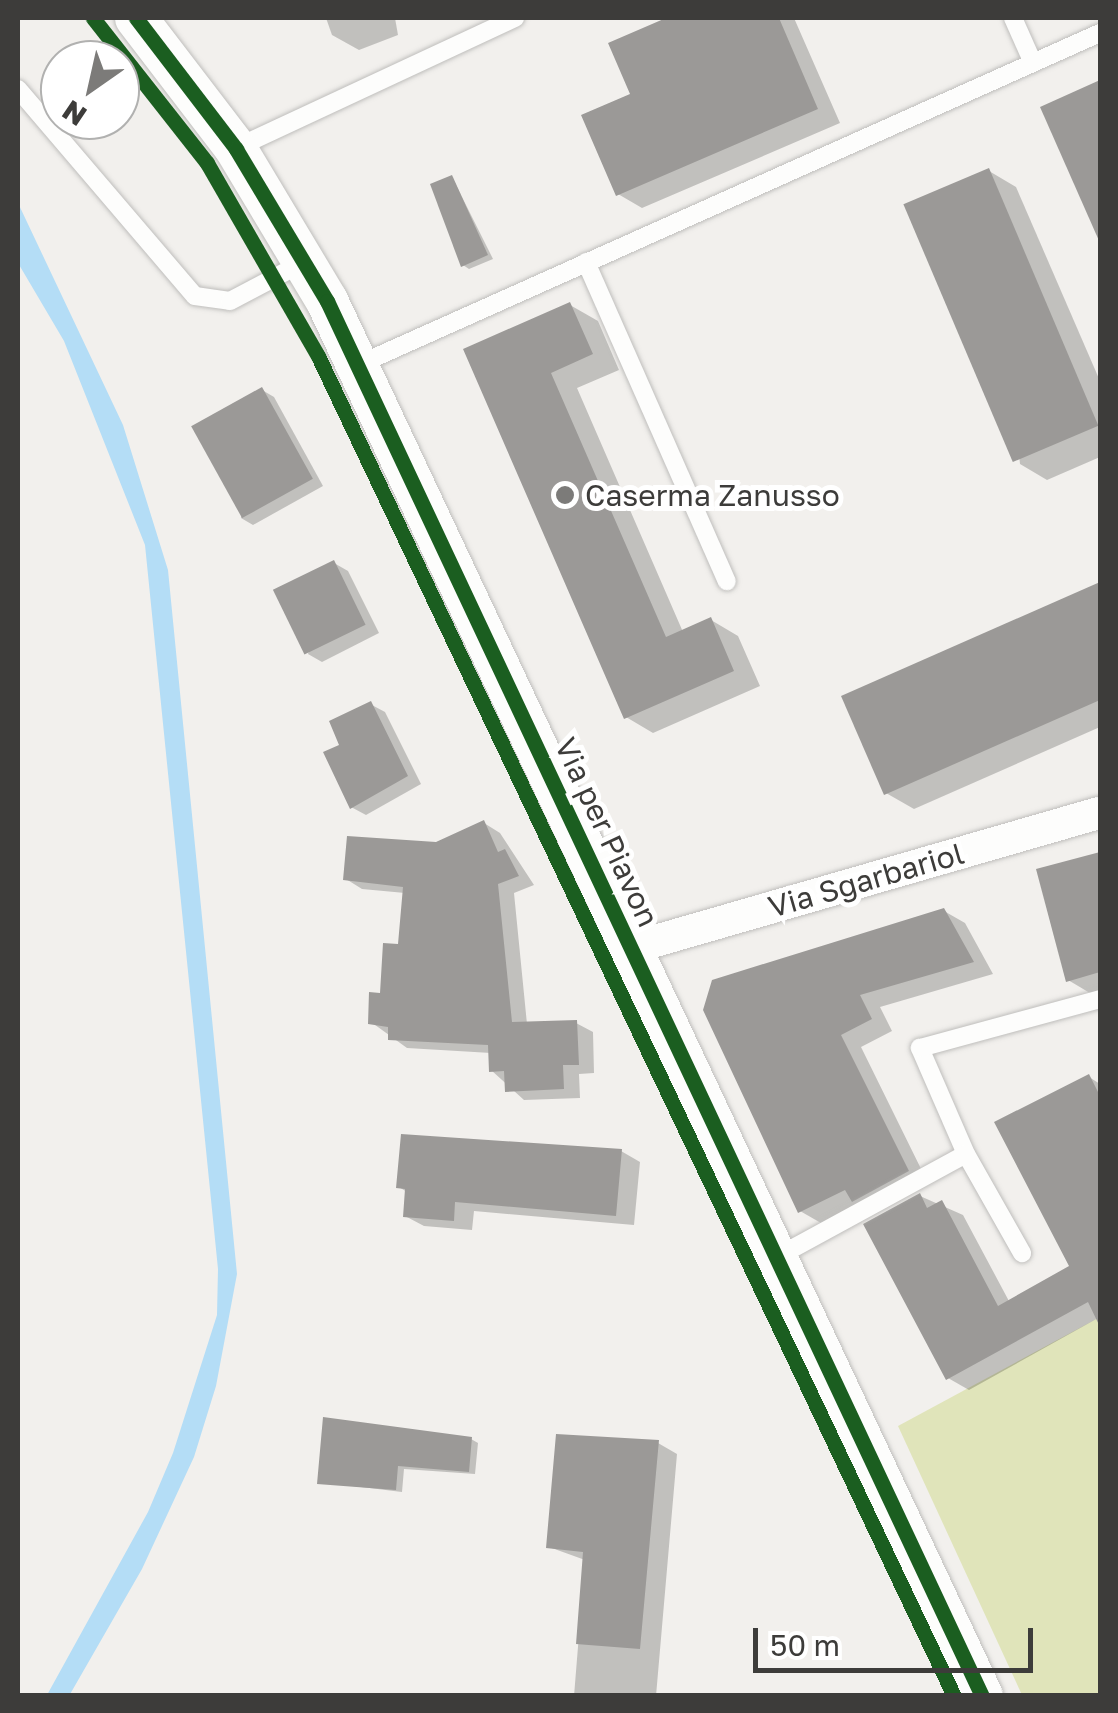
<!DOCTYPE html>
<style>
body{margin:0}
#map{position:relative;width:1118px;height:1713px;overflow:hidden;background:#f2f0ed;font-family:"Golos Text",sans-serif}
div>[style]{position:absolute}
.green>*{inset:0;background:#e0e4ba}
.water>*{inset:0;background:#b4ddf6}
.shadow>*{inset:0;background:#0003}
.building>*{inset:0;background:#9b9997;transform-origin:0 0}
.roads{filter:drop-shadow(0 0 2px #bfbebc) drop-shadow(0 0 2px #bfbebc)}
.service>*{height:18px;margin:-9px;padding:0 9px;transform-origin:9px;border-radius:9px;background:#fdfdfc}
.minor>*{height:32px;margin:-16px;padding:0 16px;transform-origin:16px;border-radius:16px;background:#fdfdfc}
.tertiary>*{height:42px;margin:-21px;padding:0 21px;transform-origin:21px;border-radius:21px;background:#fdfdfc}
.cycleway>*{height:15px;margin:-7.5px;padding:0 7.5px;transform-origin:7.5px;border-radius:7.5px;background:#1b5e20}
.dots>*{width:28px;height:28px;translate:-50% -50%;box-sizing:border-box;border:5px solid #fff;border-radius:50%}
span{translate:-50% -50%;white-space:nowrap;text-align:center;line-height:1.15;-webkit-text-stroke:10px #fff;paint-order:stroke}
.poi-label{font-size:30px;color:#3d3c3a}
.left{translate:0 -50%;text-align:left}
.street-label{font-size:30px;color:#3d3c3a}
.frame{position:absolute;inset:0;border:20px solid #3d3c3a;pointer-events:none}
.north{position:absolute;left:40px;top:40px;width:100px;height:100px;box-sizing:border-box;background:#fff;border:2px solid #b1b1b0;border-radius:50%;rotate:214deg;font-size:28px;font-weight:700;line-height:40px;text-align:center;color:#3d3c3a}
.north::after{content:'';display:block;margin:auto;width:35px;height:45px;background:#7c7b79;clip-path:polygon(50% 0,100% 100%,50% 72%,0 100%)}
.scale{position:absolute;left:753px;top:1628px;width:280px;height:45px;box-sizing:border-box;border:5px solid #3d3c3a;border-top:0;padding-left:12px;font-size:30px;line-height:35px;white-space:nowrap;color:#3d3c3a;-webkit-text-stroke:8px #fff;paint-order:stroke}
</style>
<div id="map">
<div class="green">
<i style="clip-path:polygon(1100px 1317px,1100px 1695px,1022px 1695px,898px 1426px)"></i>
</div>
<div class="water">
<i style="clip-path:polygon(18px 203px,123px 425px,168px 570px,237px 1274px,216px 1386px,194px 1457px,142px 1569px,69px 1696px,47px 1695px,148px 1512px,173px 1453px,217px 1315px,218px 1269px,145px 545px,64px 341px,18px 263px)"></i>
</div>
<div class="shadow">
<i style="clip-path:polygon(326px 18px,395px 18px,398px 35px,359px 50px,332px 35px)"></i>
<i style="clip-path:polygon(673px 18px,794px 18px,840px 123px,642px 208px,618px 194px,634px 95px,611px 44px)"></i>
<i style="clip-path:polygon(1100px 82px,1100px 237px,1043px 108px)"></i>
<i style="clip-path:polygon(989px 171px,1016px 187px,1100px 381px,1100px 457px,1047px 480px,1020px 464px)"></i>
<i style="clip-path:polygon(452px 177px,493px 259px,469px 269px,463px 265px)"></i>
<i style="clip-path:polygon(570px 305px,598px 321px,619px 370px,577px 388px,683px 632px,711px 620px,738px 636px,760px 686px,653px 733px,626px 717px,466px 350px)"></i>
<i style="clip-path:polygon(262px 390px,274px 397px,323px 486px,253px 525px,241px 518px)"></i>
<i style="clip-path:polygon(334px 563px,348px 571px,379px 633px,322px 662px,308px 654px)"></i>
<i style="clip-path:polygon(1100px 585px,1100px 727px,914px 809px,886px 793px,844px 697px)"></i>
<i style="clip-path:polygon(370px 704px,385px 712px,421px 784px,366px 815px,351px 807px,343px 746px)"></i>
<i style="clip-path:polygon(484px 823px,500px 833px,534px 885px,514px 893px,527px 1024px,576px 1023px,593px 1032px,594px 1073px,579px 1074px,580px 1098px,524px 1100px,491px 1070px,491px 1053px,407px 1048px,371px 1022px,400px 947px,405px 893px,362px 889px,346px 879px)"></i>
<i style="clip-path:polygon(1100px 854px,1100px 999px,1068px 980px,1039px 871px)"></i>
<i style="clip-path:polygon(944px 911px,965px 923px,993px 974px,880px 1007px,892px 1031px,861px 1047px,928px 1183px,821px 1223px,800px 1211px,706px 1010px)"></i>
<i style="clip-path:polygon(1089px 1077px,1100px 1084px,1100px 1317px,969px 1390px,948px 1378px,920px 1196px,963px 1215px,1010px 1303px,1072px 1267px)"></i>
<i style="clip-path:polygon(621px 1151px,640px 1162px,634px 1225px,474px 1211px,472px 1230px,424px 1226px,405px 1216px,407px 1192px,399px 1187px)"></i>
<i style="clip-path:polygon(471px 1439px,478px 1443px,475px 1474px,404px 1469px,402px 1492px,320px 1482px)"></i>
<i style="clip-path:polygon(658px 1443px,677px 1454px,656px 1696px,574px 1696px,585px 1560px,549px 1547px)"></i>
</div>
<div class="building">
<i style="clip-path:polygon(666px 18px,779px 18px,818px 109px,616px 196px,581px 115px,630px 94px,608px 43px)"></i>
<i style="clip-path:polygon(1100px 80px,1100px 243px,1040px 107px)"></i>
<i style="left:989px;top:168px;width:280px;height:93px;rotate:67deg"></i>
<i style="clip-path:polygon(452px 175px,488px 255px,461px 267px,430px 184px)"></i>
<i style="clip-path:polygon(570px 302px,593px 354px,551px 373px,666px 637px,711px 617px,734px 671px,624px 719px,463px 349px)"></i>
<i style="left:262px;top:387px;width:105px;height:81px;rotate:61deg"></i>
<i style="left:334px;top:560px;width:72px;height:68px;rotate:64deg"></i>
<i style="clip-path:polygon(1100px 582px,1100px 700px,884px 795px,841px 696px)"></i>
<i style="clip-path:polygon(371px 701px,408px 776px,350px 809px,323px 752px,339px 745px,329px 721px)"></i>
<i style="clip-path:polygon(484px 820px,498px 852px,505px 849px,519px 876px,498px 884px,512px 1022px,577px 1020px,579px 1065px,563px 1065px,564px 1089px,505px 1092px,504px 1071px,489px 1072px,488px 1045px,388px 1040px,388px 1027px,368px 1024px,369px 992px,380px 993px,383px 943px,398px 944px,403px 887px,343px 880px,347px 836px,436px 842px)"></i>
<i style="clip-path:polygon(1100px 852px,1100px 972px,1066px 982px,1036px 869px)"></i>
<i style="clip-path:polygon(944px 908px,974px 962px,860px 995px,872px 1019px,841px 1035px,909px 1171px,852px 1202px,845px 1190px,798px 1213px,703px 1010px,712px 980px)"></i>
<i style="clip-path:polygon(1089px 1074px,1100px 1096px,1100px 1327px,1088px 1302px,946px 1380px,863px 1224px,920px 1193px,927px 1208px,942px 1200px,998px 1306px,1069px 1266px,994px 1122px)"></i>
<i style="clip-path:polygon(401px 1134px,622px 1149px,616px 1216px,455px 1202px,454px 1221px,403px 1217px,405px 1189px,396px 1188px)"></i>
<i style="clip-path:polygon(323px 1417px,472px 1437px,469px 1472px,398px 1466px,396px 1490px,317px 1484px)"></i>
<i style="clip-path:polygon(556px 1434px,659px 1440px,640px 1649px,576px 1644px,583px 1552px,546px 1548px)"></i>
</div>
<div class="roads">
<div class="service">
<i style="left:1013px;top:18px;width:49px;rotate:66deg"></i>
<i style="left:18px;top:89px;width:272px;rotate:49.5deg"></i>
<i style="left:195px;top:296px;width:35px;rotate:8deg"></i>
<i style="left:230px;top:301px;width:86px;rotate:-27.8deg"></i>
<i style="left:236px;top:148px;width:308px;rotate:-25deg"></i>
<i style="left:586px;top:262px;width:349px;rotate:66.2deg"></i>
<i style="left:358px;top:365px;width:813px;rotate:-24.11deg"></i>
<i style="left:966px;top:1154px;width:116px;rotate:-113.5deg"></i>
<i style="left:920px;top:1048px;width:187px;rotate:-15.2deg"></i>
<i style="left:777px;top:1257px;width:215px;rotate:-28.6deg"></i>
<i style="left:966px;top:1154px;width:114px;rotate:60.5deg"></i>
</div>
<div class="minor">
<i style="left:631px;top:948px;width:488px;rotate:-16.1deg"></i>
</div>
<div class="tertiary">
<i style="left:136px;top:18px;width:165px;rotate:52.6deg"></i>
<i style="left:236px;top:149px;width:177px;rotate:59.1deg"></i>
<i style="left:327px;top:301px;width:1541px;rotate:64.85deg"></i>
</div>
</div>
<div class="cycleway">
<i style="left:93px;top:18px;width:184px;rotate:51.8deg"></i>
<i style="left:207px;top:163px;width:223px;rotate:60.1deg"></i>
<i style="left:318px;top:356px;width:1483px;rotate:64.61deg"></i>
<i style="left:136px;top:18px;width:165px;rotate:52.6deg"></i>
<i style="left:236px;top:149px;width:177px;rotate:59.1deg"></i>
<i style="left:327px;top:301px;width:1541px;rotate:64.85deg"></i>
</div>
<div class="dots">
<i style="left:565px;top:495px;background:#7c7b79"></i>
</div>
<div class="poi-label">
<span class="left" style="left:585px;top:495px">Caserma Zanusso</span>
</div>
<div class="street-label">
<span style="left:607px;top:832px;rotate:65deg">Via per Piavon</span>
<span style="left:866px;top:880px;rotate:-16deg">Via Sgarbariol</span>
</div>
<div class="frame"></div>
<div class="north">N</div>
<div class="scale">50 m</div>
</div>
